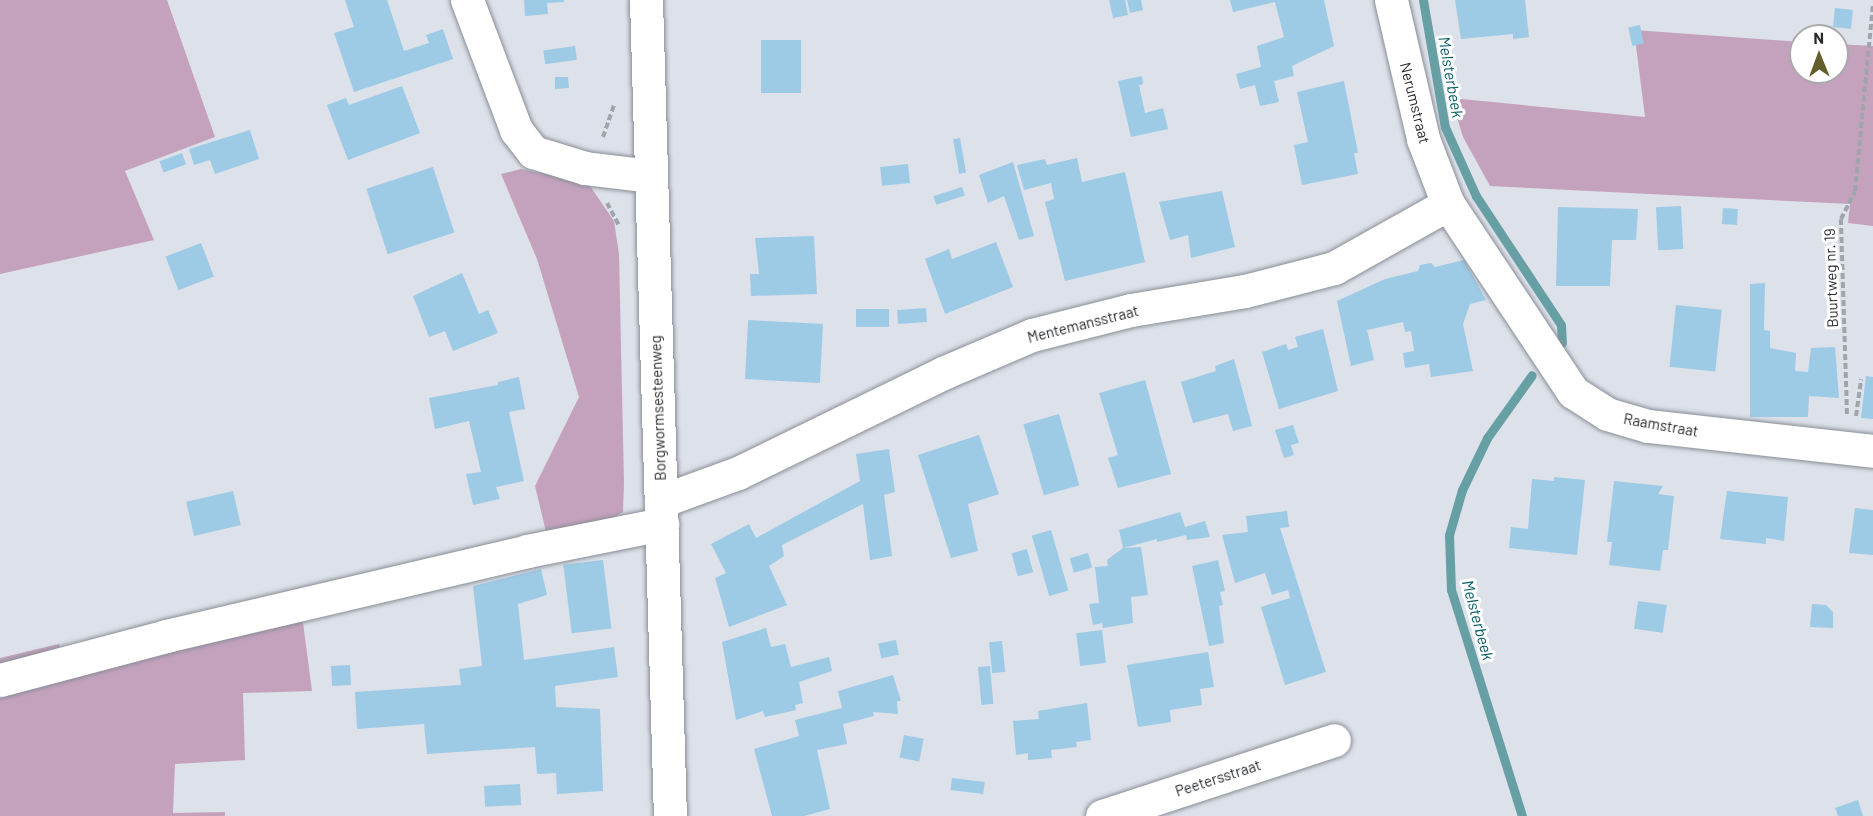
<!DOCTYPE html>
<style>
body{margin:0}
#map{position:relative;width:1873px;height:816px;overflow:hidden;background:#dde1ea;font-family:Barlow,sans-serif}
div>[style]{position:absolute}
.green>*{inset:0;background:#c4a2be}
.stream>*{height:9px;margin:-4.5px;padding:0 4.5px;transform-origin:4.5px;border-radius:4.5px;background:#66a0a5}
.building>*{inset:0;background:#9dcae5;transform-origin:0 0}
.path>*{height:4px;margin-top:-2px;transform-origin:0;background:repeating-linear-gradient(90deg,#a0a4ab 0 6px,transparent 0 9px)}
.roads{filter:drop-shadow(0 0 2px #898d95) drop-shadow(0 0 2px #898d95)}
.minor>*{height:33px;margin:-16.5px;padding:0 16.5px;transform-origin:16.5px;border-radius:16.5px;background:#fff}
.secondary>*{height:33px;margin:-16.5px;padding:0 16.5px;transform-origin:16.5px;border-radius:16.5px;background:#fff}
span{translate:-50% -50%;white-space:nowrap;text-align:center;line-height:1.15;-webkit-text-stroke:6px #fff;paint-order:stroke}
.street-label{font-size:15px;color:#27292c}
.water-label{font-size:16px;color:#095f65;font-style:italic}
.north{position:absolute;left:1789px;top:24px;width:60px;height:60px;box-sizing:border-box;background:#fff;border:2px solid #a9a9ab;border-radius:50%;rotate:359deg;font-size:16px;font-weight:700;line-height:24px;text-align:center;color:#27292c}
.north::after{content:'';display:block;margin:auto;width:21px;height:27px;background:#635e2b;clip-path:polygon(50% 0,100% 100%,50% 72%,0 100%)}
</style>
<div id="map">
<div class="green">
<i style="clip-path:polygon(0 0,167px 0,215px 137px,125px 171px,154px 240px,0 274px)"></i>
<i style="clip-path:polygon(1634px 30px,1801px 42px,1801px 72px,1837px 72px,1837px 44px,1873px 46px,1873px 226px,1848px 223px,1850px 204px,1490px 186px,1463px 137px,1451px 98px,1645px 117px)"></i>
<i style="clip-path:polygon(521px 169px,588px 183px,614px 221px,619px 254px,624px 483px,623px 512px,601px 525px,546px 532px,535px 486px,579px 397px,537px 259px,501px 174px)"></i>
<i style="clip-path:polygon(302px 615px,312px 691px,243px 693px,245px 760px,175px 764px,173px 813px,225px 812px,225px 816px,0 816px,0 658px,59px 644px,66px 669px)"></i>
</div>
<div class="stream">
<i style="left:1423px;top:0;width:129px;rotate:80.2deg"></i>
<i style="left:1445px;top:127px;width:76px;rotate:65.8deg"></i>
<i style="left:1476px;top:196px;width:154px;rotate:56.6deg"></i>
<i style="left:1561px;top:325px;width:18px;rotate:87deg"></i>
<i style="left:1522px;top:816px;width:237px;rotate:-107.4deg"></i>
<i style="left:1451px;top:590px;width:55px;rotate:-92.1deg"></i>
<i style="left:1449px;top:535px;width:47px;rotate:-73.9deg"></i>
<i style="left:1462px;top:490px;width:58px;rotate:-64.3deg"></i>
<i style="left:1487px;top:438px;width:77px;rotate:-54.5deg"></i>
</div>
<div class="building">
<i style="clip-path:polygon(345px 0,387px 0,404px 51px,429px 43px,426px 35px,443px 29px,453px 59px,354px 92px,334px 33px,354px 27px)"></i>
<i style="clip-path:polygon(524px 0,564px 0,564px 2px,547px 3px,548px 14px,525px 16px)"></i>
<i style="clip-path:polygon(1109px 0,1125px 0,1128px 15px,1113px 18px)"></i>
<i style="clip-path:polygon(1127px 0,1141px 0,1143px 10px,1130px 13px)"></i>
<i style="clip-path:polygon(1230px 0,1324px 0,1334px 46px,1292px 66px,1294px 76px,1274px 81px,1279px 102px,1260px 106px,1255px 85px,1240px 89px,1236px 74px,1261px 67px,1257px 46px,1284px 37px,1275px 2px,1233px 12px)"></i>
<i style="clip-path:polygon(1455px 0,1525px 0,1529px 37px,1513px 39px,1513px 34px,1461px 39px)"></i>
<i style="left:1835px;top:8px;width:18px;height:19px;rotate:6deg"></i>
<i style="left:1640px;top:25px;width:19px;height:12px;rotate:78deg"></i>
<i style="left:801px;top:40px;width:53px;height:40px;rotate:90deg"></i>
<i style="left:575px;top:46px;width:14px;height:32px;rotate:82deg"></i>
<i style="clip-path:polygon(1142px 76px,1143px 84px,1139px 85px,1145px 113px,1163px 108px,1168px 129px,1131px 137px,1118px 81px)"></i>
<i style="clip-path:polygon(555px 77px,568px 77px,569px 88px,555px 89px)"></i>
<i style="clip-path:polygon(1344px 81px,1358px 153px,1354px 153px,1358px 174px,1302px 185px,1294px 145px,1308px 142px,1297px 92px)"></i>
<i style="clip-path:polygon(402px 86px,420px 133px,348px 160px,327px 105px,346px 98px,349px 105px)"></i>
<i style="clip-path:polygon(250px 130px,259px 159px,215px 174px,210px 160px,194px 165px,189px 149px)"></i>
<i style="left:960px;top:138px;width:35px;height:7px;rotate:80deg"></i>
<i style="left:182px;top:153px;width:12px;height:24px;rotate:70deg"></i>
<i style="clip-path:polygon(1077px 158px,1082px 182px,1125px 172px,1145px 262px,1065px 281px,1045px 202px,1054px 199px,1051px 183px,1024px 190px,1017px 165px,1045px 159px,1047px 165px)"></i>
<i style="clip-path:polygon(1013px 162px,1034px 236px,1019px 240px,1004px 196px,988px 203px,979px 175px)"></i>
<i style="left:908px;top:164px;width:19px;height:28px;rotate:84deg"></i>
<i style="left:433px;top:167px;width:69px;height:70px;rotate:72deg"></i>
<i style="left:962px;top:187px;width:9px;height:30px;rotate:72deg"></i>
<i style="clip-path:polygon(1222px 191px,1235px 247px,1191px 258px,1188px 235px,1170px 240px,1159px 202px)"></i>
<i style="left:1681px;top:206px;width:43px;height:25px;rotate:87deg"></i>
<i style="clip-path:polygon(1558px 207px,1638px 209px,1636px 240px,1612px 240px,1610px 286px,1556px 286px)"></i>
<i style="left:1723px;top:208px;width:15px;height:16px;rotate:4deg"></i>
<i style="clip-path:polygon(814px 236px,817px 294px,751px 296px,750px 274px,759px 274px,755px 238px)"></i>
<i style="clip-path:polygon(996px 242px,1013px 287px,945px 314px,925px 259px,949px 249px,952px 259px)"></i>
<i style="left:201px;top:243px;width:36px;height:38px;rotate:69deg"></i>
<i style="clip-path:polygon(1464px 260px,1486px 300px,1470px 304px,1463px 324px,1473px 371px,1431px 377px,1429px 364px,1405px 368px,1403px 353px,1414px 351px,1411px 331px,1405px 332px,1403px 322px,1367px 330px,1374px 360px,1351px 366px,1337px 301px,1385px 279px,1418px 271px,1420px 265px,1431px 263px,1435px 267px)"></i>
<i style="clip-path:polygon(462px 273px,479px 314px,488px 310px,498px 333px,453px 351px,445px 331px,429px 337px,413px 296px)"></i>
<i style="clip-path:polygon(1765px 283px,1764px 330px,1770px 331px,1770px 348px,1796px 353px,1795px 371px,1808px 372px,1811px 348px,1835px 347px,1839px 398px,1809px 396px,1808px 417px,1750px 417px,1750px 284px)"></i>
<i style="left:1676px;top:305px;width:46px;height:62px;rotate:6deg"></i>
<i style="left:926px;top:308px;width:14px;height:29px;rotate:86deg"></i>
<i style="left:889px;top:309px;width:18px;height:33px;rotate:90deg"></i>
<i style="left:823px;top:324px;width:59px;height:75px;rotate:93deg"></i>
<i style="clip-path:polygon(1323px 329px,1338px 391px,1279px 409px,1262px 352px,1286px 344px,1288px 350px,1298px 347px,1295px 337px)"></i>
<i style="clip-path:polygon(1234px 359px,1252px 426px,1233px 431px,1228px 414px,1193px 423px,1181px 382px,1216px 371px,1215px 366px)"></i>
<i style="clip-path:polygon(1866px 376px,1873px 377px,1873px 419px,1861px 418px)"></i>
<i style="clip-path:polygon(519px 377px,525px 409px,509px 412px,524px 481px,496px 487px,500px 499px,473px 505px,466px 474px,481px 472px,469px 421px,435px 429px,429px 398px,498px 385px,498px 382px)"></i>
<i style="clip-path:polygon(1145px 380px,1171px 474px,1118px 488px,1108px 458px,1118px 455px,1099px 393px)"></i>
<i style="left:1059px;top:414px;width:74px;height:37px;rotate:74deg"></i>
<i style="clip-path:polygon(1293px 425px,1299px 443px,1291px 445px,1294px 455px,1284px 458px,1275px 430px)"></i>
<i style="clip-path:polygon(979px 435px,999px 494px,968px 504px,978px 551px,951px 558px,918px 455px)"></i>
<i style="clip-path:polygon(889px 449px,895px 492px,884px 495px,892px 556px,870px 560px,863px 504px,782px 545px,784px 556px,769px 566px,787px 605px,729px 627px,715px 578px,726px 573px,711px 544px,749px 524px,756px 538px,860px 481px,856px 454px)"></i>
<i style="clip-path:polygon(1554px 477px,1585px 480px,1577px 555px,1509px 548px,1511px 527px,1528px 529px,1532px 479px,1554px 481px)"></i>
<i style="clip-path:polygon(1614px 481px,1663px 486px,1658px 494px,1674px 496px,1668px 550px,1663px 550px,1660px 571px,1609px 565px,1612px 542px,1607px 542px)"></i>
<i style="left:233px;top:491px;width:35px;height:48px;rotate:77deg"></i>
<i style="clip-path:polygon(1727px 491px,1788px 497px,1784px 541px,1766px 538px,1766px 544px,1720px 539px)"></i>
<i style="clip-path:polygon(1855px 508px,1873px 510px,1873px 555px,1849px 553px)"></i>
<i style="clip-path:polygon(1287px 511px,1289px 527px,1280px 528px,1326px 672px,1285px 685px,1261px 607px,1290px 598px,1288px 590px,1272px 595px,1265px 573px,1235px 583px,1222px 535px,1248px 532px,1246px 516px)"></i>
<i style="clip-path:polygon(1180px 512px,1185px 527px,1205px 521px,1210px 537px,1187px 540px,1186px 535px,1157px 542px,1157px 539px,1123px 548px,1141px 547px,1148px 595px,1131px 597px,1133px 623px,1103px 628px,1102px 623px,1093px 625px,1089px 604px,1099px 603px,1095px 567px,1108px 566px,1107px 560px,1123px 548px,1119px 530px)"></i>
<i style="left:1051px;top:530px;width:63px;height:20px;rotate:74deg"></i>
<i style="left:1027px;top:549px;width:24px;height:16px;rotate:75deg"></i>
<i style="left:1088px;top:553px;width:15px;height:19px;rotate:74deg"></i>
<i style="left:603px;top:560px;width:69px;height:40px;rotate:83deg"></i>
<i style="clip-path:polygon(1218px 560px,1225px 591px,1220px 592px,1223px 605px,1219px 606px,1224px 643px,1209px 646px,1192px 566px)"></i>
<i style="clip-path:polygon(541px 569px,547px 595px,518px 604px,524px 660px,614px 647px,618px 677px,555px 686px,556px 707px,600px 709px,603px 791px,557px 794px,556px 773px,537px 774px,535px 747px,427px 754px,424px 724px,357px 729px,355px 692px,461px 685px,459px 669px,482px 666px,473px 586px)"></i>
<i style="left:1638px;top:601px;width:29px;height:28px;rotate:8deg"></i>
<i style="clip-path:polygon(1812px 604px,1826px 605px,1833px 612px,1833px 628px,1810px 627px)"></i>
<i style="clip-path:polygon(766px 628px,771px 647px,785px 644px,791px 667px,829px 657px,832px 671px,799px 682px,803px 703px,795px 705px,796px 710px,765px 717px,763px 711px,736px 720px,722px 642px)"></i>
<i style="left:1102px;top:630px;width:33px;height:26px;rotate:83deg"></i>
<i style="left:896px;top:640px;width:15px;height:18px;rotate:79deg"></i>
<i style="left:1002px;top:641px;width:31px;height:13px;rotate:84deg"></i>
<i style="clip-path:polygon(1208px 652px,1214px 687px,1200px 689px,1202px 705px,1170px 710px,1171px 722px,1138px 727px,1127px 665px)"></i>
<i style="left:350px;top:665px;width:20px;height:19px;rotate:87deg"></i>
<i style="left:990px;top:666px;width:38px;height:12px;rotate:85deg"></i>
<i style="clip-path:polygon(893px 675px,901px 701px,897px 701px,898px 714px,873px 712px,874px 716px,843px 724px,847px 744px,817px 750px,830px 809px,804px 816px,772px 816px,754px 749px,799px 736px,795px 720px,842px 708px,838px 691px)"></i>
<i style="clip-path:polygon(1087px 703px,1091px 740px,1076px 742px,1077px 747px,1051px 750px,1052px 758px,1028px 760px,1028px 753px,1016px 755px,1013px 721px,1039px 719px,1038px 711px)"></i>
<i style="left:904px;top:735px;width:20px;height:23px;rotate:11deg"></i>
<i style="left:952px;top:778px;width:33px;height:12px;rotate:7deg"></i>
<i style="left:520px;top:784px;width:21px;height:36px;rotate:87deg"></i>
<i style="clip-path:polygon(1858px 800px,1863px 816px,1838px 816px,1835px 808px)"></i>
</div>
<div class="path">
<i style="left:603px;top:137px;width:34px;rotate:-71deg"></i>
<i style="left:607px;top:203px;width:26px;rotate:62deg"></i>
<i style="left:1847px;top:414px;width:195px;rotate:-91.8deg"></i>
<i style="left:1841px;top:219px;width:31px;rotate:-63deg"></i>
<i style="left:1855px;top:191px;width:188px;rotate:-84.5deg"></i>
<i style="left:1856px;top:416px;width:37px;rotate:-82deg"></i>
</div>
<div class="roads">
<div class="minor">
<i style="left:467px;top:0;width:139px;rotate:69.3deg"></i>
<i style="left:516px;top:130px;width:28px;rotate:52deg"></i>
<i style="left:533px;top:152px;width:54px;rotate:17.1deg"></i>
<i style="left:585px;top:168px;width:66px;rotate:6.9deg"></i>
<i style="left:1391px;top:0;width:143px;rotate:77deg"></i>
<i style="left:1423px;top:139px;width:70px;rotate:69deg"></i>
<i style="left:1448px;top:204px;width:226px;rotate:56.4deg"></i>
<i style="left:1573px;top:392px;width:40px;rotate:32.9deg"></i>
<i style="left:1607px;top:414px;width:43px;rotate:16.3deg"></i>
<i style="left:1648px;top:426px;width:226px;rotate:6.3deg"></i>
<i style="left:661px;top:501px;width:82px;rotate:-20deg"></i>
<i style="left:738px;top:473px;width:228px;rotate:-26deg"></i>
<i style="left:943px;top:373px;width:97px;rotate:-23.1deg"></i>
<i style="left:1032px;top:335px;width:102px;rotate:-14.2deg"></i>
<i style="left:1131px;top:310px;width:116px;rotate:-9.5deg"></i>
<i style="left:1245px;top:291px;width:92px;rotate:-14.5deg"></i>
<i style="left:1334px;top:268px;width:131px;rotate:-29.3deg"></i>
<i style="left:0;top:680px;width:172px;rotate:-14.8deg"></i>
<i style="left:166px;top:636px;width:371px;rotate:-13.2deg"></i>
<i style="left:527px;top:551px;width:138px;rotate:-11.3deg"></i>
<i style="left:1102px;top:816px;width:244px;rotate:-18.1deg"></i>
</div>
<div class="secondary">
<i style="left:646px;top:0;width:816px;rotate:88.32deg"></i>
</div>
</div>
<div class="street-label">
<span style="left:1415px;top:103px;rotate:76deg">Nerumstraat</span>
<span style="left:1831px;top:278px;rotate:-92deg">Buurtweg nr. 19</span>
<span style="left:1083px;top:324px;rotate:-14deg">Mentemansstraat</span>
<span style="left:658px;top:408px;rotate:-92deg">Borgwormsesteenweg</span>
<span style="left:1661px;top:425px;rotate:10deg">Raamstraat</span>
<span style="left:1218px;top:778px;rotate:-18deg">Peetersstraat</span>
</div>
<div class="water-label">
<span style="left:1451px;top:77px;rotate:80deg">Melsterbeek</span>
<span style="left:1478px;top:620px;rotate:75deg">Melsterbeek</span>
</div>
<div class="north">N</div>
</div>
